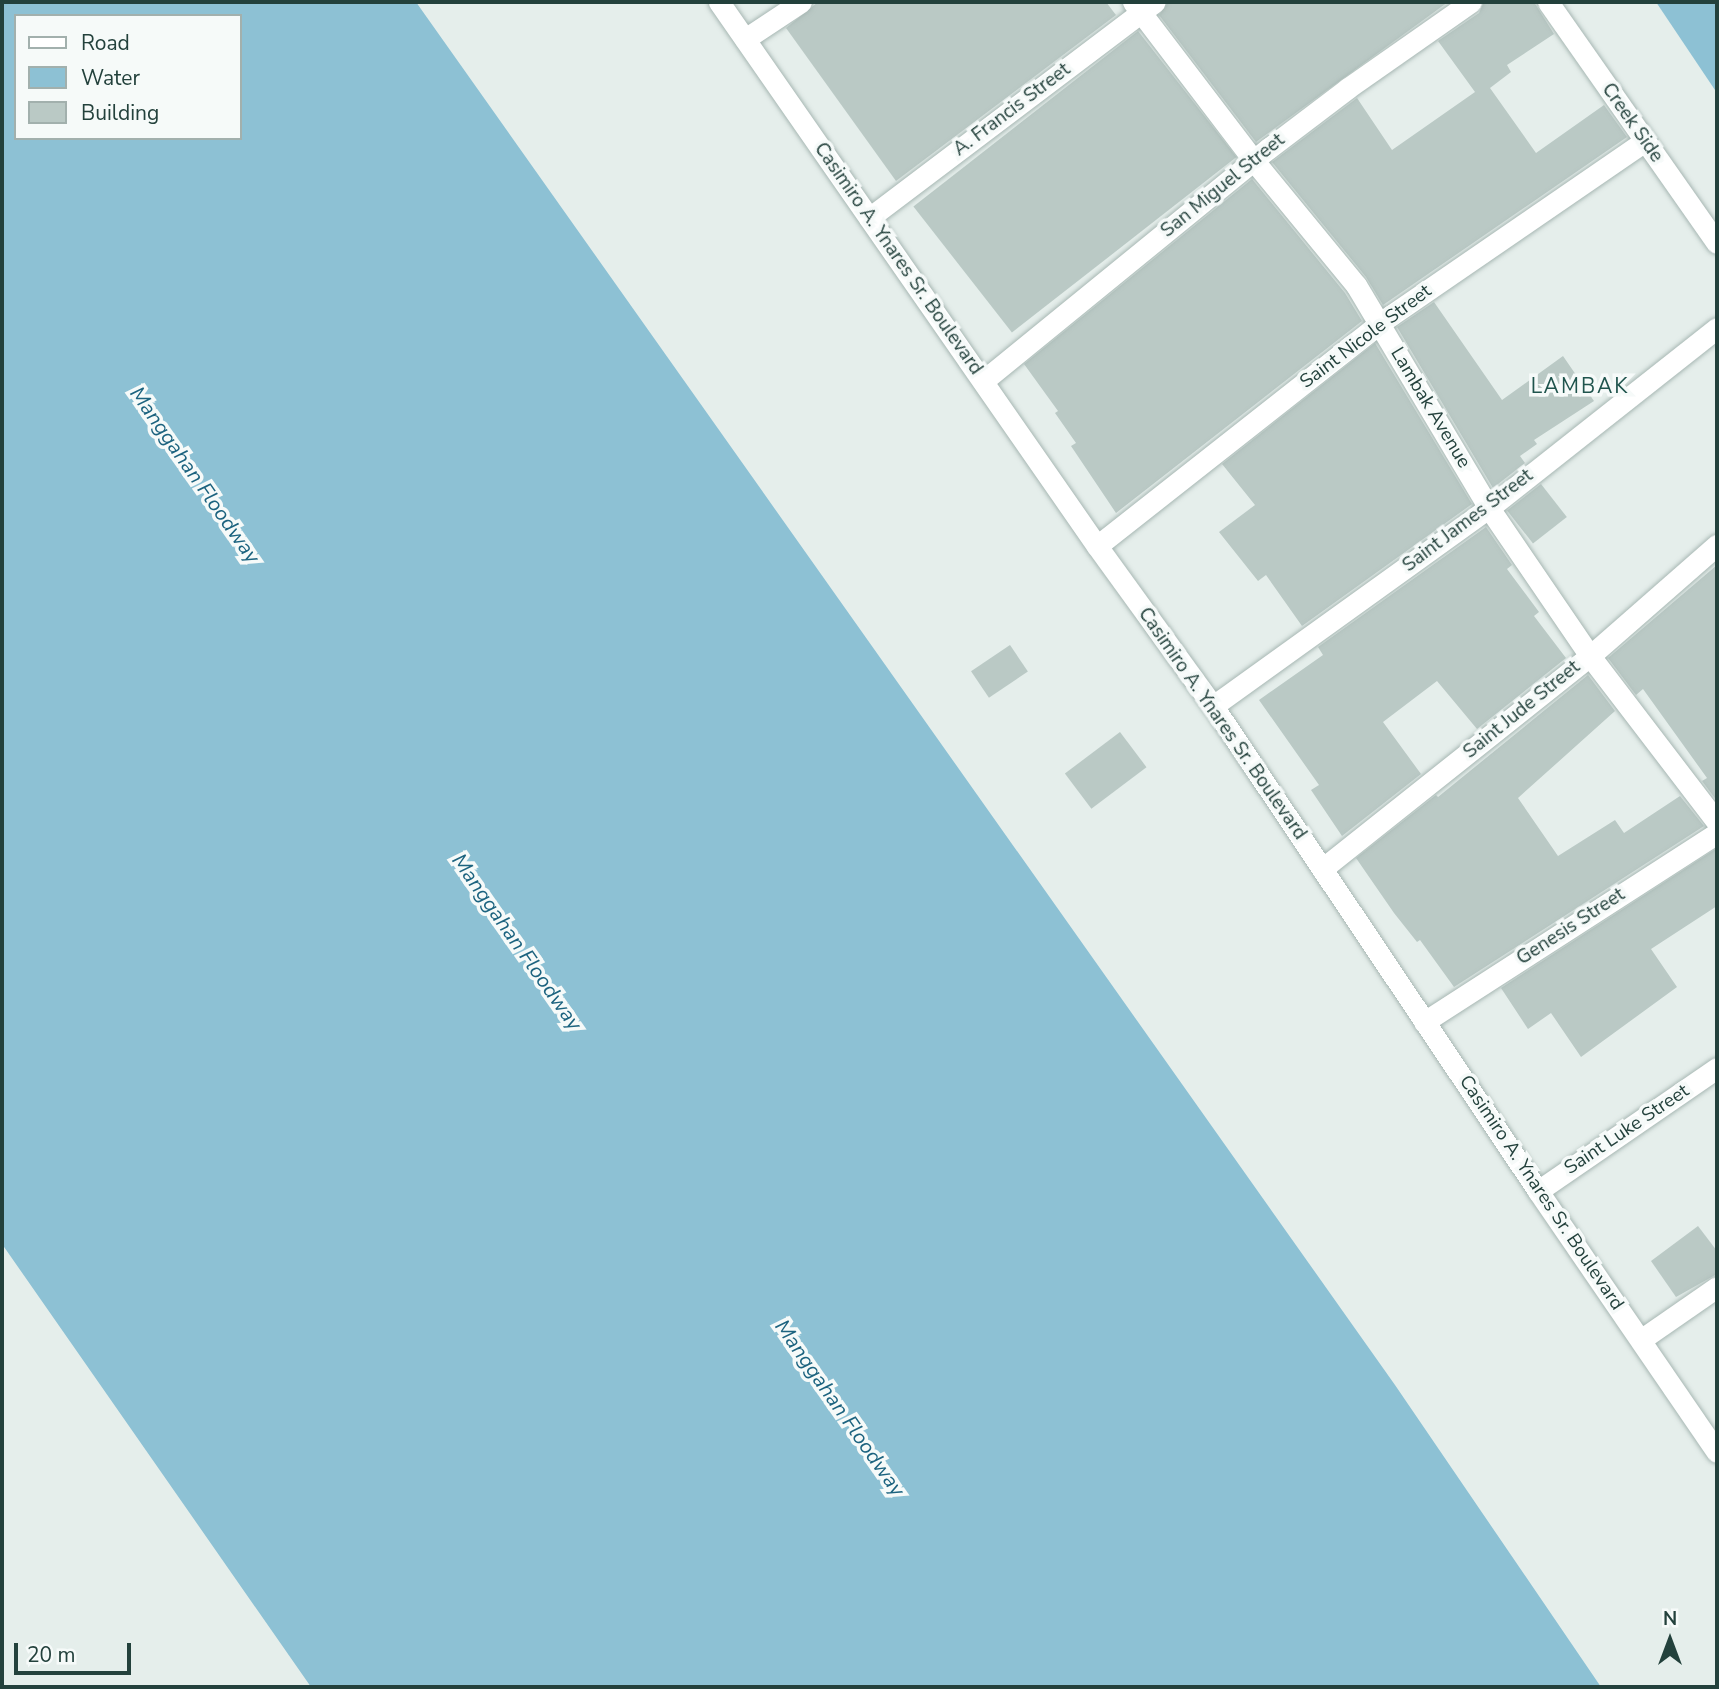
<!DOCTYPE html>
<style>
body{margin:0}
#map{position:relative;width:1719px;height:1689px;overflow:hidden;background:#e5eeeb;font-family:"Nunito Sans",sans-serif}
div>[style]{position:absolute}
.water>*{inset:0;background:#8dc1d4}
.building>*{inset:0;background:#bac9c5;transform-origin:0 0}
.roads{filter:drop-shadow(0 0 2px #a7b7b3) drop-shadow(0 0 2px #a7b7b3)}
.service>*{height:21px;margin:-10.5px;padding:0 10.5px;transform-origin:10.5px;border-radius:10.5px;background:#fff}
.minor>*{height:21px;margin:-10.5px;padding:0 10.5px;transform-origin:10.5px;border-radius:10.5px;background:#fff}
.secondary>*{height:21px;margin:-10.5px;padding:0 10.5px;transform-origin:10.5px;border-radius:10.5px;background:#fff}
span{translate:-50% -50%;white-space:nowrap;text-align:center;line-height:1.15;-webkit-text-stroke:7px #f6faf9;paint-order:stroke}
.street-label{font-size:19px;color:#23413c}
.neighbourhood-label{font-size:21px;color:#1f544d;letter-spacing:2px}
.water-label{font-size:21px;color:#1c637f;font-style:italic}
.frame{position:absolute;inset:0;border:4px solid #23413c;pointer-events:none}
.legend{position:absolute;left:14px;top:14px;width:228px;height:126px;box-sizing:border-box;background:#f6faf9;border:2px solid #a2b0ad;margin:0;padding:9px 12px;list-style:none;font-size:21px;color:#23413c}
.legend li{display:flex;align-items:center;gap:14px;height:35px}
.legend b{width:35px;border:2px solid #a2b0ad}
.north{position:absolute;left:1635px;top:1605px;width:70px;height:70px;-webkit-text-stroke:5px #f6faf9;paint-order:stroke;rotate:0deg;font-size:19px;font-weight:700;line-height:28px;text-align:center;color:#23413c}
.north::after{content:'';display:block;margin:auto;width:24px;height:32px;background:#23413c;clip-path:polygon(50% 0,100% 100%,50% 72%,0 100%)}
.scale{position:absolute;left:14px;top:1643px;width:117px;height:32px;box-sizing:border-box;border:4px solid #23413c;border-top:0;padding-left:9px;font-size:21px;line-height:24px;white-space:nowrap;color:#23413c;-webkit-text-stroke:5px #f6faf9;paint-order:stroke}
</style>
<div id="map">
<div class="water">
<i style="clip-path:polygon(evenodd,2px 2px,416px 2px,1395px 1385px,1601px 1687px,311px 1687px,2px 1244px,2px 2px,16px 16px,240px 16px,240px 138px,16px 138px,16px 16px)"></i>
<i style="clip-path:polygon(1656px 2px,1717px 2px,1717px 93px,1658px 5px)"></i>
</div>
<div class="building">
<i style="clip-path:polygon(818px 2px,1106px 2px,1116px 15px,896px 181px,786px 28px)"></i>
<i style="clip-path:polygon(1168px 2px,1448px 2px,1256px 142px,1159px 15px)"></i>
<i style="clip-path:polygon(1484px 2px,1534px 2px,1554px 34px,1507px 65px,1511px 72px,1490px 88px,1536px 153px,1604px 105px,1627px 137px,1383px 305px,1366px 277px,1272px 162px,1357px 98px,1392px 150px,1475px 92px,1438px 41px,1479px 13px)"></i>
<i style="left:1138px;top:31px;width:160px;height:285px;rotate:52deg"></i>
<i style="clip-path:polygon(1252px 179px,1345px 293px,1362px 321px,1116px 513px,1071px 446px,1076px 443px,1055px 413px,1058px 411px,1024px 364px)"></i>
<i style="clip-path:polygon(1434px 302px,1502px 400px,1563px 356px,1594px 401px,1534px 440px,1537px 444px,1520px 456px,1525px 463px,1493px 488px,1397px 327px)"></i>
<i style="clip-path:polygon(1375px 343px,1472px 504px,1302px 626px,1266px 575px,1258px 581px,1219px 532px,1255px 505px,1222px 464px)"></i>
<i style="left:1541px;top:484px;width:42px;height:43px;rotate:52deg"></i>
<i style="clip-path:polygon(1486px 527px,1512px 565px,1507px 569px,1539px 612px,1534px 616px,1566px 658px,1477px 729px,1437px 681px,1383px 722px,1421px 774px,1342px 836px,1311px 790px,1319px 785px,1259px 700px,1323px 655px,1318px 647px)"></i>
<i style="clip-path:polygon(1717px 565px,1717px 801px,1702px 781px,1707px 778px,1643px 689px,1636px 695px,1608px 658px)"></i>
<i style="left:1010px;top:645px;width:32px;height:47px;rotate:56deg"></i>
<i style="clip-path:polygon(1588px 675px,1615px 711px,1518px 798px,1558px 856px,1615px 820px,1624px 833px,1680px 796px,1704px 826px,1454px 987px,1420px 940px,1417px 942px,1394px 913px,1356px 858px,1436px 795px,1438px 797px)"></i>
<i style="left:1120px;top:732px;width:44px;height:69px;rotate:53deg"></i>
<i style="clip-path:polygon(1717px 848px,1717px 906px,1651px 949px,1677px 987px,1581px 1057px,1551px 1013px,1528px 1029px,1501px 988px)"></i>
<i style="clip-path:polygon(1698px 1226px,1717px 1251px,1717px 1274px,1676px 1297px,1651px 1261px)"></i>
</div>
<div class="roads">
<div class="service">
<i style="left:1548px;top:2px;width:294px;rotate:55deg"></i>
</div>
<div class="minor">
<i style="left:1133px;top:2px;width:200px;rotate:52.7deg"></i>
<i style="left:1254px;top:161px;width:161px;rotate:50.6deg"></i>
<i style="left:1356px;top:285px;width:260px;rotate:59.2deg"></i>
<i style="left:1489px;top:508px;width:179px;rotate:55.7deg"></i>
<i style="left:1590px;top:656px;width:209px;rotate:52.6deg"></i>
<i style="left:745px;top:39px;width:67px;rotate:-33.5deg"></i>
<i style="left:869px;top:218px;width:358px;rotate:-37.1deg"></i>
<i style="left:983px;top:381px;width:369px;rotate:-39.2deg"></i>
<i style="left:1269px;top:148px;width:99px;rotate:-37.2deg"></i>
<i style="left:1348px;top:88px;width:150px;rotate:-35deg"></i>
<i style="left:1097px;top:546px;width:360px;rotate:-38.2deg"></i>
<i style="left:1380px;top:323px;width:321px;rotate:-34.5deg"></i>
<i style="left:1213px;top:706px;width:340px;rotate:-35.7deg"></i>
<i style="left:1489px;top:508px;width:290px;rotate:-38.3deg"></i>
<i style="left:1322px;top:869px;width:342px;rotate:-38.5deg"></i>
<i style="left:1590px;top:656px;width:169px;rotate:-41.2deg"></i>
<i style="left:1424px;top:1022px;width:349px;rotate:-32.8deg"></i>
<i style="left:1538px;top:1191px;width:217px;rotate:-34.5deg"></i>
<i style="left:1642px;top:1339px;width:91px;rotate:-34.7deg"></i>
</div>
<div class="secondary">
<i style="left:719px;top:2px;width:662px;rotate:55.21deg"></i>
<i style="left:1097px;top:546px;width:198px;rotate:54.1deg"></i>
<i style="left:1213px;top:706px;width:584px;rotate:56.17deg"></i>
<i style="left:1538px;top:1191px;width:316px;rotate:55.6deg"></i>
</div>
</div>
<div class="street-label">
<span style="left:1012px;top:110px;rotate:-37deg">A. Francis Street</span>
<span style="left:1632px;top:123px;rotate:55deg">Creek Side</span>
<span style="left:1223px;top:186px;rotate:-39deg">San Miguel Street</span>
<span style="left:898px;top:259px;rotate:55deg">Casimiro A. Ynares Sr. Boulevard</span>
<span style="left:1366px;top:337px;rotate:-37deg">Saint Nicole Street</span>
<span style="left:1430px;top:408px;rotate:59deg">Lambak Avenue</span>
<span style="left:1468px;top:521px;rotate:-37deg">Saint James Street</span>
<span style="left:1522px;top:710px;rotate:-39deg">Saint Jude Street</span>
<span style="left:1222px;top:724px;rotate:55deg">Casimiro A. Ynares Sr. Boulevard</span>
<span style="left:1571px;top:927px;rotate:-33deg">Genesis Street</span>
<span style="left:1627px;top:1130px;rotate:-34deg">Saint Luke Street</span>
<span style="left:1541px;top:1193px;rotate:56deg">Casimiro A. Ynares Sr. Boulevard</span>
</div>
<div class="neighbourhood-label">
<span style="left:1580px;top:386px">LAMBAK</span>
</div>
<div class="water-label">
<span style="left:195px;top:475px;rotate:55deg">Manggahan Floodway</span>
<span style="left:517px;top:942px;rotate:55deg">Manggahan Floodway</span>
<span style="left:840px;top:1408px;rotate:55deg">Manggahan Floodway</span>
</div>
<div class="frame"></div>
<ul class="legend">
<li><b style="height:9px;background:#fff"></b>Road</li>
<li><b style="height:19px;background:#8dc1d4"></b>Water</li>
<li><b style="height:19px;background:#bac9c5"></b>Building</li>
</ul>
<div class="north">N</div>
<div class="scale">20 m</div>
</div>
